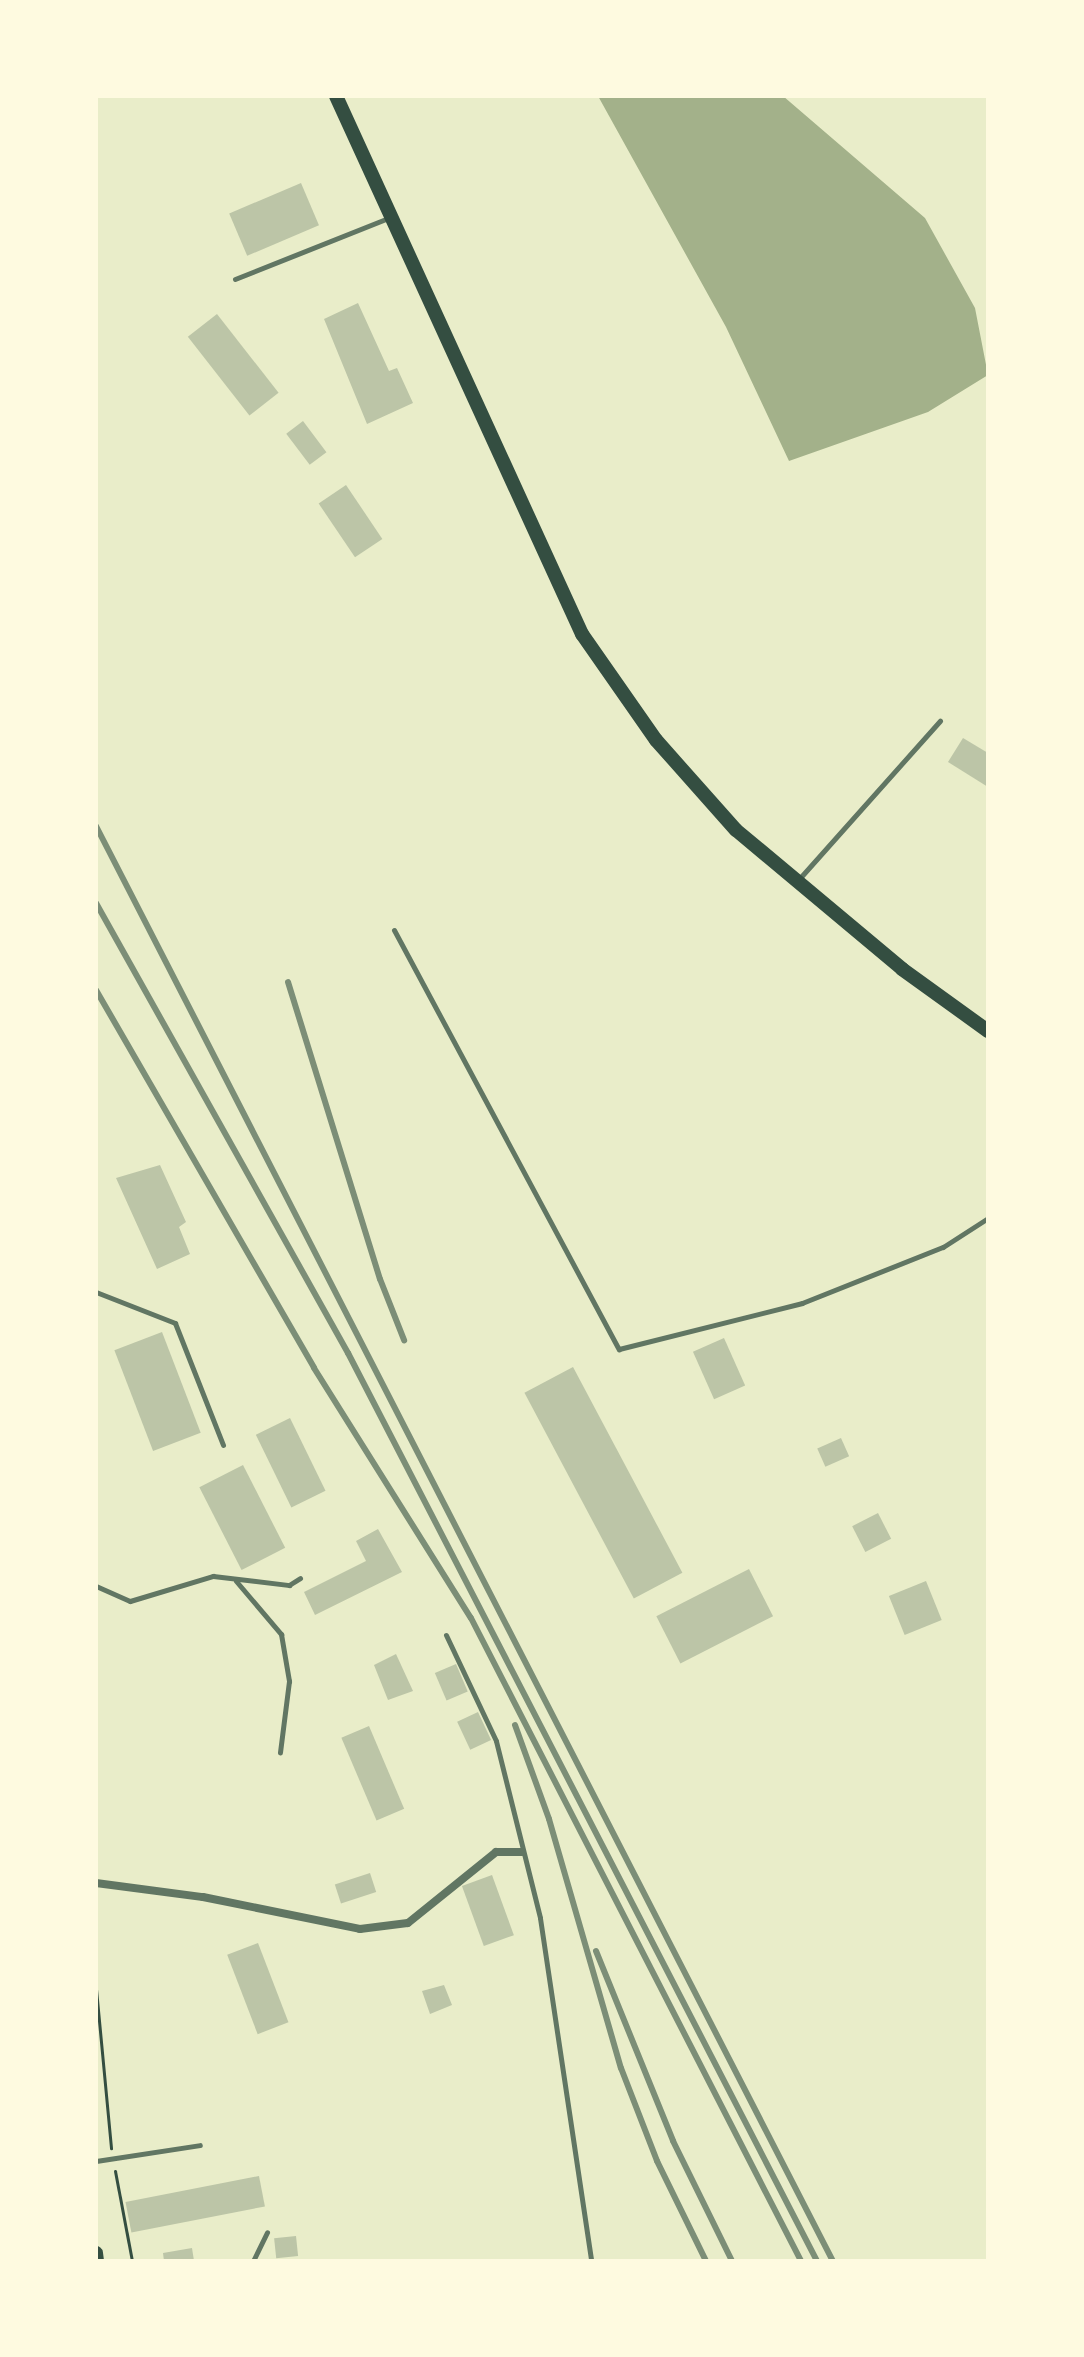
<!DOCTYPE html>
<style>
body{margin:0}
#map{position:relative;width:1084px;height:2357px;overflow:hidden;background:#e9edc9;font-family:"DejaVu Sans",sans-serif}
div>[style]{position:absolute}
.water>*{inset:0;background:#a3b18a}
.building>*{inset:0;background:#bcc5a7;transform-origin:0 0}
.path>*{height:3px;margin:-1.5px;padding:0 1.5px;transform-origin:1.5px;border-radius:1.5px;background:#344e41}
.service>*{height:5px;margin:-2.5px;padding:0 2.5px;transform-origin:2.5px;border-radius:2.5px;background:#617663}
.minor>*{height:8px;margin:-4px;padding:0 4px;transform-origin:4px;border-radius:4px;background:#617663}
.secondary>*{height:14px;margin:-7px;padding:0 7px;transform-origin:7px;border-radius:7px;background:#344e41}
.rail>*{height:6px;margin:-3px;padding:0 3px;transform-origin:3px;border-radius:3px;background:#7c8e77}
span{translate:-50% -50%;white-space:nowrap;text-align:center;line-height:1.15;-webkit-text-stroke:8px #fefae0;paint-order:stroke}
.frame{position:absolute;inset:0;border:98px solid #fefae0;pointer-events:none}
</style>
<div id="map">
<div class="water">
<i style="clip-path:polygon(598px 96px,783px 96px,925px 218px,975px 308px,988px 375px,928px 412px,789px 461px,726px 327px)"></i>
</div>
<div class="building">
<i style="left:301px;top:183px;width:46px;height:78px;rotate:67deg"></i>
<i style="clip-path:polygon(358px 303px,389px 371px,397px 368px,413px 403px,367px 424px,324px 319px)"></i>
<i style="left:217px;top:314px;width:100px;height:37px;rotate:52deg"></i>
<i style="left:303px;top:421px;width:39px;height:21px;rotate:53deg"></i>
<i style="left:346px;top:485px;width:65px;height:33px;rotate:56deg"></i>
<i style="clip-path:polygon(963px 738px,988px 753px,988px 787px,948px 762px)"></i>
<i style="clip-path:polygon(160px 1165px,186px 1222px,179px 1227px,190px 1254px,157px 1269px,116px 1178px)"></i>
<i style="left:162px;top:1332px;width:108px;height:51px;rotate:69deg"></i>
<i style="left:724px;top:1338px;width:52px;height:34px;rotate:66deg"></i>
<i style="left:573px;top:1367px;width:233px;height:55px;rotate:62deg"></i>
<i style="left:290px;top:1418px;width:81px;height:38px;rotate:64deg"></i>
<i style="left:841px;top:1438px;width:20px;height:26px;rotate:66deg"></i>
<i style="left:243px;top:1465px;width:93px;height:49px;rotate:63deg"></i>
<i style="left:878px;top:1513px;width:29px;height:29px;rotate:63deg"></i>
<i style="clip-path:polygon(378px 1529px,402px 1572px,315px 1615px,304px 1592px,366px 1561px,356px 1541px)"></i>
<i style="left:749px;top:1569px;width:53px;height:104px;rotate:63deg"></i>
<i style="left:926px;top:1581px;width:42px;height:40px;rotate:68deg"></i>
<i style="clip-path:polygon(396px 1654px,413px 1691px,388px 1700px,374px 1665px)"></i>
<i style="left:456px;top:1664px;width:30px;height:23px;rotate:67deg"></i>
<i style="left:478px;top:1712px;width:31px;height:23px;rotate:65deg"></i>
<i style="left:369px;top:1726px;width:90px;height:30px;rotate:67deg"></i>
<i style="left:370px;top:1873px;width:20px;height:37px;rotate:72deg"></i>
<i style="left:492px;top:1875px;width:64px;height:32px;rotate:70deg"></i>
<i style="left:258px;top:1943px;width:85px;height:33px;rotate:69deg"></i>
<i style="clip-path:polygon(444px 1985px,452px 2005px,430px 2014px,422px 1991px)"></i>
<i style="left:259px;top:2176px;width:31px;height:136px;rotate:79deg"></i>
<i style="left:296px;top:2236px;width:20px;height:22px;rotate:84deg"></i>
<i style="clip-path:polygon(192px 2248px,194px 2261px,164px 2261px,163px 2253px)"></i>
</div>
<div class="path">
<i style="left:96px;top:1989px;width:160px;rotate:84.6deg"></i>
<i style="left:115px;top:2171px;width:92px;rotate:79.3deg"></i>
</div>
<div class="service">
<i style="left:235px;top:279px;width:165px;rotate:-21.7deg"></i>
<i style="left:799px;top:879px;width:212px;rotate:-48.3deg"></i>
<i style="left:394px;top:930px;width:476px;rotate:61.8deg"></i>
<i style="left:619px;top:1349px;width:189px;rotate:-14.1deg"></i>
<i style="left:802px;top:1303px;width:152px;rotate:-21.7deg"></i>
<i style="left:943px;top:1247px;width:54px;rotate:-32.8deg"></i>
<i style="left:96px;top:1292px;width:85px;rotate:21.4deg"></i>
<i style="left:175px;top:1323px;width:131px;rotate:68.5deg"></i>
<i style="left:236px;top:1581px;width:70px;rotate:49.7deg"></i>
<i style="left:281px;top:1634px;width:48px;rotate:80.3deg"></i>
<i style="left:289px;top:1681px;width:72px;rotate:97.2deg"></i>
<i style="left:96px;top:1586px;width:37px;rotate:24deg"></i>
<i style="left:130px;top:1601px;width:87px;rotate:-16.8deg"></i>
<i style="left:213px;top:1576px;width:77px;rotate:6.8deg"></i>
<i style="left:289px;top:1585px;width:13px;rotate:-32deg"></i>
<i style="left:446px;top:1635px;width:117px;rotate:64.7deg"></i>
<i style="left:496px;top:1741px;width:182px;rotate:76deg"></i>
<i style="left:540px;top:1918px;width:347px;rotate:81.5deg"></i>
<i style="left:96px;top:2161px;width:105px;rotate:-8.7deg"></i>
<i style="left:253px;top:2261px;width:32px;rotate:-64deg"></i>
</div>
<div class="minor">
<i style="left:96px;top:1883px;width:108px;rotate:7.5deg"></i>
<i style="left:203px;top:1897px;width:160px;rotate:11.5deg"></i>
<i style="left:360px;top:1929px;width:48px;rotate:-7.1deg"></i>
<i style="left:408px;top:1923px;width:113px;rotate:-38.9deg"></i>
<i style="left:496px;top:1852px;width:26px"></i>
</div>
<div class="secondary">
<i style="left:336px;top:96px;width:592px;rotate:65.43deg"></i>
<i style="left:582px;top:634px;width:129px;rotate:55.1deg"></i>
<i style="left:656px;top:740px;width:120px;rotate:48.4deg"></i>
<i style="left:736px;top:830px;width:217px;rotate:39.9deg"></i>
<i style="left:902px;top:969px;width:106px;rotate:35.8deg"></i>
<i style="left:96px;top:2253px;width:8px;rotate:83deg"></i>
</div>
<div class="rail">
<i style="left:96px;top:826px;width:1613px;rotate:62.82deg"></i>
<i style="left:96px;top:903px;width:516px;rotate:60.75deg"></i>
<i style="left:348px;top:1353px;width:1022px;rotate:62.68deg"></i>
<i style="left:288px;top:982px;width:311px;rotate:72.8deg"></i>
<i style="left:380px;top:1279px;width:66px;rotate:68.5deg"></i>
<i style="left:96px;top:990px;width:436px;rotate:60deg"></i>
<i style="left:314px;top:1368px;width:295px;rotate:57.9deg"></i>
<i style="left:471px;top:1618px;width:723px;rotate:62.83deg"></i>
<i style="left:515px;top:1725px;width:100px;rotate:70.1deg"></i>
<i style="left:549px;top:1819px;width:259px;rotate:73.9deg"></i>
<i style="left:621px;top:2068px;width:100px;rotate:68.8deg"></i>
<i style="left:657px;top:2161px;width:111px;rotate:63.9deg"></i>
<i style="left:596px;top:1951px;width:205px;rotate:67.9deg"></i>
<i style="left:673px;top:2141px;width:134px;rotate:63.8deg"></i>
</div>
<div class="frame"></div>
</div>
